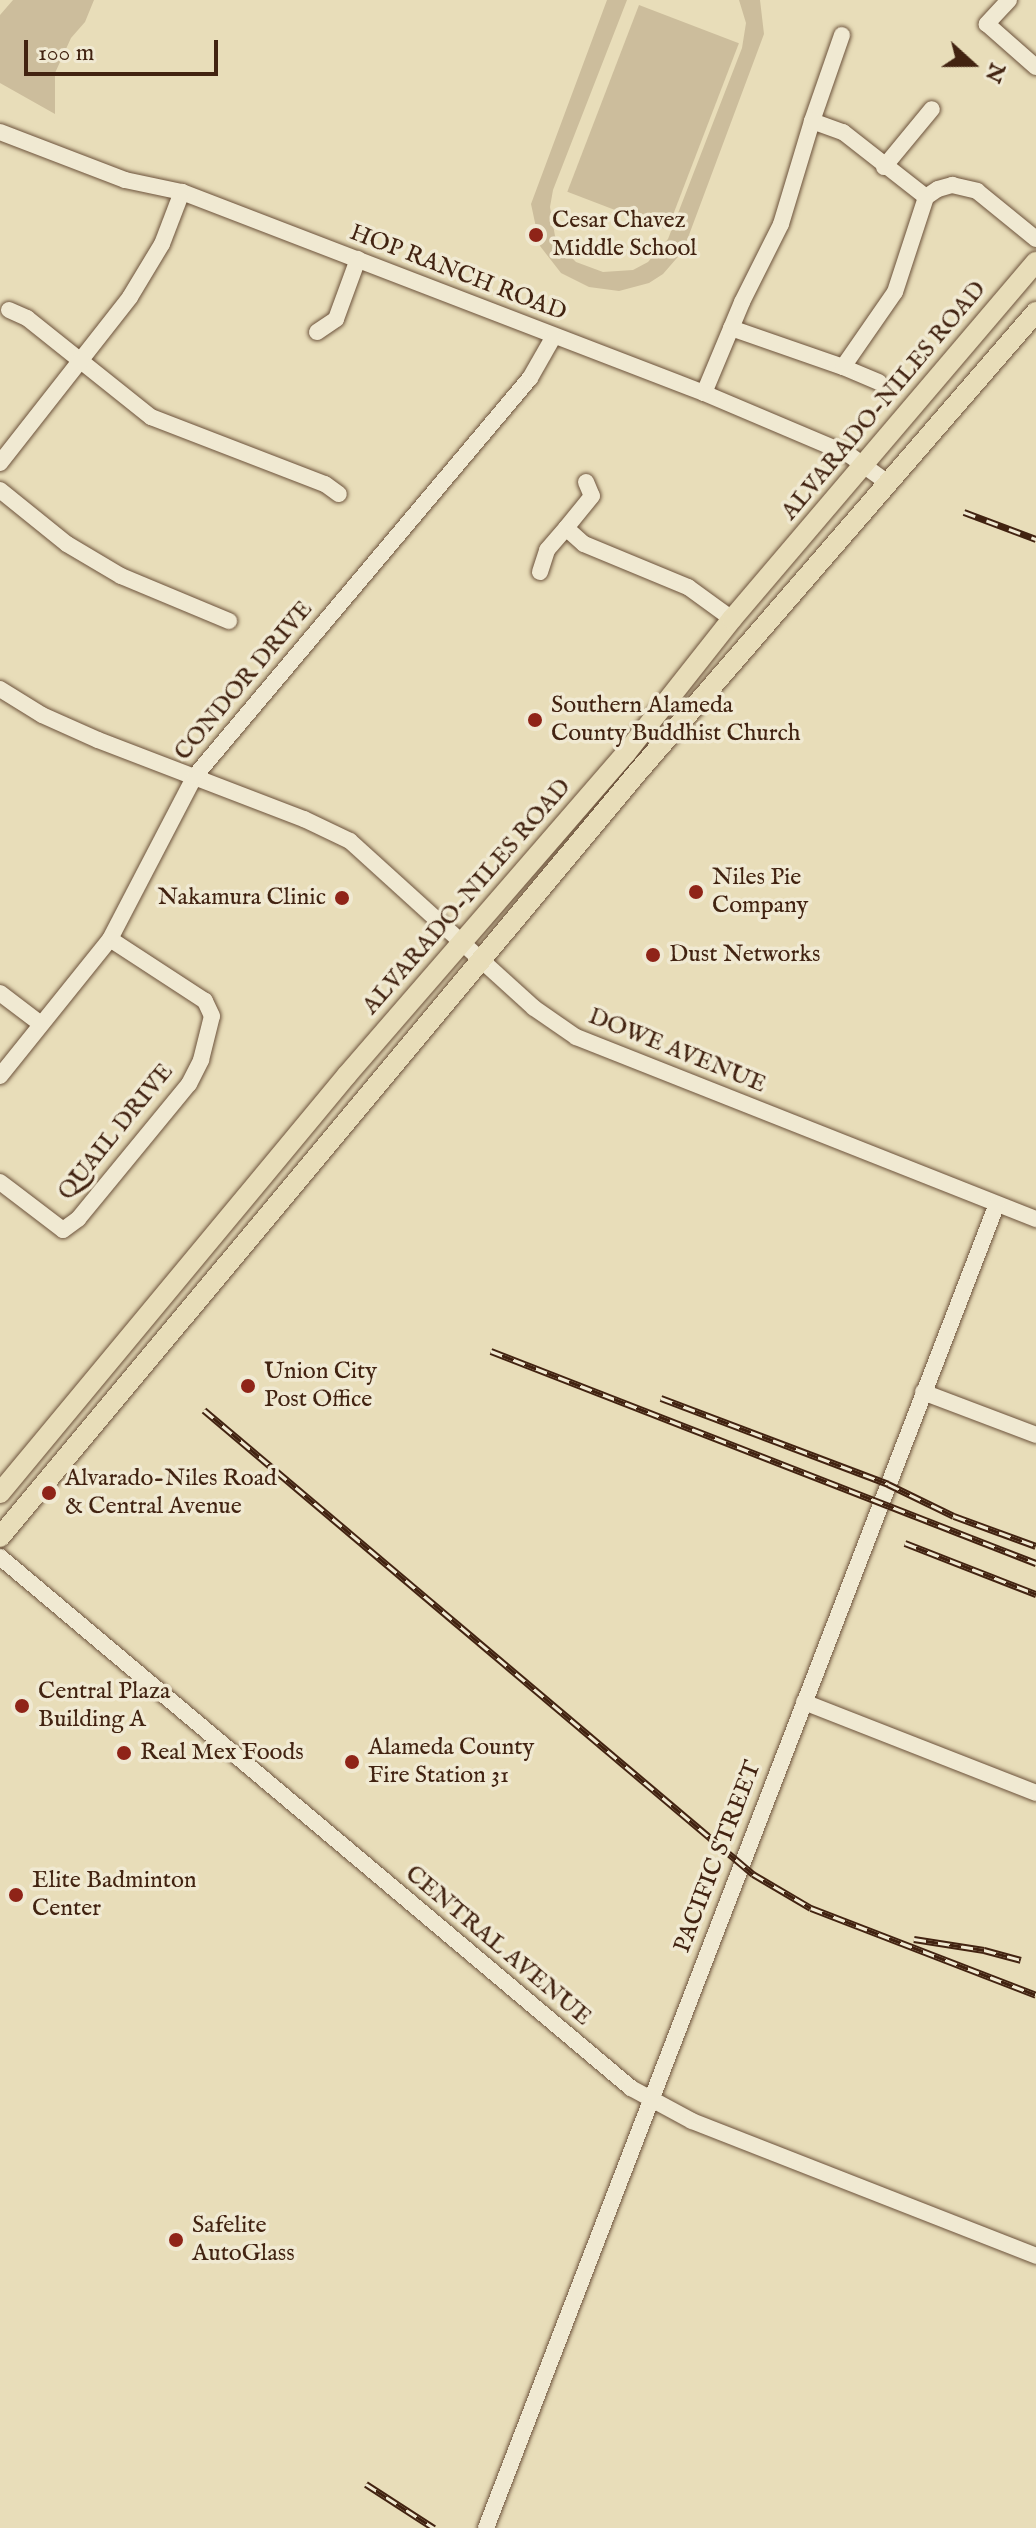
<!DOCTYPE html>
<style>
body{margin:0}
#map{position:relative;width:1036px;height:2528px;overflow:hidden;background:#e8ddb9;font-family:"IM FELL English",serif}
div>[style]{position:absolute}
.green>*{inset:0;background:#ccbd9c;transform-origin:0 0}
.roads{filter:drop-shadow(0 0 2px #6c523b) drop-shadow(0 0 2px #6c523b)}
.minor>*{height:16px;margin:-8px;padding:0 8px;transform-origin:8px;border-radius:8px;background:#f0e9d2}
.major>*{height:20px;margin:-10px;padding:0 10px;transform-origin:10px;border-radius:10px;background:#e8ddb9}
.rail>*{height:7px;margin-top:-3.5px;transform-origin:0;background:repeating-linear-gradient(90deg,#f0e9d2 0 12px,#422311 0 24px);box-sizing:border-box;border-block:2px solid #422311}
.dots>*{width:22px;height:22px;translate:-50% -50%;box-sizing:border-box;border:4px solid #f0e9d2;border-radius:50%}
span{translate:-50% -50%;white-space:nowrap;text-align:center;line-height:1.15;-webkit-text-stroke:7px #f0e9d2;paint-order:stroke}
.poi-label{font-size:24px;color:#422311}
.left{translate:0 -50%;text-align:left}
.right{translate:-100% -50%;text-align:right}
.street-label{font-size:24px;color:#422311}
.north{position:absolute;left:932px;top:24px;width:80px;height:80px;-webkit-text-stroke:6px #f0e9d2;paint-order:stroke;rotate:111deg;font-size:22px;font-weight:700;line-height:32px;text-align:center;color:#422311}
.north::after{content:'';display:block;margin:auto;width:28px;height:36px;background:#422311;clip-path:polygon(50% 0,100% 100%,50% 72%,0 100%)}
.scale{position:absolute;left:24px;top:40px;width:194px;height:36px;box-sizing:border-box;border:4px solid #422311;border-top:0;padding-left:10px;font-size:24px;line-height:28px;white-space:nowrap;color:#422311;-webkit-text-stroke:6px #f0e9d2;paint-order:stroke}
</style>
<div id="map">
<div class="green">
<i style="clip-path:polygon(13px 0,94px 0,85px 22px,71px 38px,55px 73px,55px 114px,0 83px,0 15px)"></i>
<i style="clip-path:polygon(607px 0,627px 0,553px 190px,550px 207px,555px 236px,565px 251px,576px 262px,603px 272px,633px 270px,648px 262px,668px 239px,742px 48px,746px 23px,739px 0,760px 0,764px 34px,683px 251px,663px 274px,649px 283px,619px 291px,589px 287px,561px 273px,540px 246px,531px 204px)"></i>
<i style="left:639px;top:5px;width:107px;height:200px;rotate:21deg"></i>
</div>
<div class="roads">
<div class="minor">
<i style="left:1009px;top:0;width:33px;rotate:133deg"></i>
<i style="left:987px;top:24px;width:65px;rotate:41.3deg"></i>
<i style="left:812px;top:121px;width:91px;rotate:-70.8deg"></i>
<i style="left:0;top:132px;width:134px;rotate:21deg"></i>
<i style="left:125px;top:180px;width:58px;rotate:11.9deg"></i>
<i style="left:182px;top:192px;width:559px;rotate:21.06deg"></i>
<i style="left:704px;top:393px;width:156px;rotate:23deg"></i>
<i style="left:848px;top:454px;width:49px;rotate:35.9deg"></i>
<i style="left:884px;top:167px;width:75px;rotate:-50.4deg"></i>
<i style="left:9px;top:310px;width:20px;rotate:24deg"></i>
<i style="left:27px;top:318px;width:159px;rotate:38.6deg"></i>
<i style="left:151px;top:417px;width:186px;rotate:21.1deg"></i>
<i style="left:325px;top:484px;width:17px;rotate:36deg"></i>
<i style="left:731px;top:328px;width:119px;rotate:19.2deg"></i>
<i style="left:843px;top:367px;width:91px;rotate:-55.3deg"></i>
<i style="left:895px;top:292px;width:100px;rotate:-71.9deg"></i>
<i style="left:926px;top:197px;width:14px;rotate:-34deg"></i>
<i style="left:938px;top:189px;width:15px;rotate:-16deg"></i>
<i style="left:952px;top:185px;width:26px;rotate:13deg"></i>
<i style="left:977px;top:191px;width:76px;rotate:39.1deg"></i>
<i style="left:317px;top:332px;width:23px;rotate:-34deg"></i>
<i style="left:336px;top:319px;width:64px;rotate:-69.9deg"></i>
<i style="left:843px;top:367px;width:39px;rotate:23deg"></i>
<i style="left:704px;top:393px;width:99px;rotate:-67.3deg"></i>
<i style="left:742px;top:302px;width:87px;rotate:-63.4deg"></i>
<i style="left:781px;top:224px;width:108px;rotate:-73.2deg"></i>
<i style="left:812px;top:121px;width:33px;rotate:20deg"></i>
<i style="left:843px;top:132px;width:105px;rotate:38.1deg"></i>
<i style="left:0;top:463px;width:211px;rotate:-51.9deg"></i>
<i style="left:130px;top:297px;width:62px;rotate:-58.9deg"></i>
<i style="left:162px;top:244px;width:56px;rotate:-69deg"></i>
<i style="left:586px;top:482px;width:15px;rotate:67deg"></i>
<i style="left:592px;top:496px;width:41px;rotate:129.1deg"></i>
<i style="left:566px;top:528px;width:24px;rotate:42deg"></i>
<i style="left:584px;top:544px;width:113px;rotate:22.5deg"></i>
<i style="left:688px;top:587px;width:54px;rotate:36deg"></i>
<i style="left:0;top:490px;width:86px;rotate:38.9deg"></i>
<i style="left:67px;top:544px;width:63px;rotate:30.7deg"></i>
<i style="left:121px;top:576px;width:117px;rotate:22.6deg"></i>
<i style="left:540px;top:572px;width:23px;rotate:-72deg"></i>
<i style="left:547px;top:550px;width:29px;rotate:-49deg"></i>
<i style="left:0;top:689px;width:49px;rotate:31.8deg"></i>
<i style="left:42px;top:715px;width:61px;rotate:24.1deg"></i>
<i style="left:98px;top:740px;width:221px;rotate:21deg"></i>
<i style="left:304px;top:819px;width:51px;rotate:25.6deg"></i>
<i style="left:350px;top:841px;width:248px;rotate:42.2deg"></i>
<i style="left:534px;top:1008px;width:51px;rotate:34.6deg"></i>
<i style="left:576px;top:1037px;width:495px;rotate:21.6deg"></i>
<i style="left:0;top:993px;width:51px;rotate:37.1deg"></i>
<i style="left:0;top:1076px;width:176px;rotate:-51.2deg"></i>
<i style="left:110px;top:939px;width:184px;rotate:-62.5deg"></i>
<i style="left:195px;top:776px;width:520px;rotate:-49.91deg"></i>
<i style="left:530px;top:378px;width:48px;rotate:-60.3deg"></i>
<i style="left:0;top:1182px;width:79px;rotate:37.3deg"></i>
<i style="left:63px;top:1230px;width:19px;rotate:-36deg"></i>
<i style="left:78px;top:1219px;width:175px;rotate:-50.6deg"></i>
<i style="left:189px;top:1084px;width:27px;rotate:-63deg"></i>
<i style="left:201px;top:1060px;width:45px;rotate:-76deg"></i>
<i style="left:212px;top:1016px;width:17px;rotate:-115deg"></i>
<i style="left:205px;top:1001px;width:113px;rotate:-146.9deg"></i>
<i style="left:923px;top:1392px;width:121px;rotate:20.8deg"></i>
<i style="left:0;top:1557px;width:825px;rotate:40.08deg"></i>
<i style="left:631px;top:2088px;width:69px;rotate:28.4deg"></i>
<i style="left:692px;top:2121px;width:370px;rotate:21.4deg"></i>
<i style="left:804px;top:1702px;width:249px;rotate:21.4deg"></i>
<i style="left:486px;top:2528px;width:1419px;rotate:-68.9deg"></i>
</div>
<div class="major">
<i style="left:0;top:1493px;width:543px;rotate:-50.3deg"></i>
<i style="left:347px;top:1075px;width:426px;rotate:-49.1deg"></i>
<i style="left:626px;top:753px;width:171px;rotate:-51.7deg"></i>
<i style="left:732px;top:619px;width:469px;rotate:-49.6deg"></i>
<i style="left:0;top:1537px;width:995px;rotate:-50.18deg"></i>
<i style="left:637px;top:773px;width:610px;rotate:-49.12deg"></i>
</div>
</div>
<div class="rail">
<i style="left:964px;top:512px;width:77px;rotate:20.6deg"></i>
<i style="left:491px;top:1351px;width:585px;rotate:21.26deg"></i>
<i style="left:661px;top:1398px;width:243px;rotate:20.7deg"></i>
<i style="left:888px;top:1484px;width:73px;rotate:25.9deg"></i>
<i style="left:954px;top:1516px;width:87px;rotate:20.1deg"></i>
<i style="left:204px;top:1410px;width:719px;rotate:40.2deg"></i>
<i style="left:753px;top:1874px;width:67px;rotate:30.4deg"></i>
<i style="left:811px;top:1908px;width:241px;rotate:21.1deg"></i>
<i style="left:905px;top:1543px;width:141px;rotate:21.3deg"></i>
<i style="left:914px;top:1939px;width:71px;rotate:8.9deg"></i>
<i style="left:984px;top:1950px;width:38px;rotate:15deg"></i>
<i style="left:366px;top:2484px;width:81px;rotate:32.9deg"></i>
</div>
<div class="dots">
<i style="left:536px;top:235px;background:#8f2418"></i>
<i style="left:535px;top:720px;background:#8f2418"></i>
<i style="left:696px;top:892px;background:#8f2418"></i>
<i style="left:342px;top:898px;background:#8f2418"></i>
<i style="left:653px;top:955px;background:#8f2418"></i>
<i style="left:248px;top:1386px;background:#8f2418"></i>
<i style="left:49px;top:1493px;background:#8f2418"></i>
<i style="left:22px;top:1706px;background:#8f2418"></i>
<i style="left:124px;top:1753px;background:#8f2418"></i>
<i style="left:352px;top:1762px;background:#8f2418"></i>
<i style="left:16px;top:1895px;background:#8f2418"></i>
<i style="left:176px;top:2240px;background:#8f2418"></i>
</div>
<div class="poi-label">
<span class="left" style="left:552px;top:235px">Cesar Chavez<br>Middle School</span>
<span class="left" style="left:551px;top:720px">Southern Alameda<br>County Buddhist Church</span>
<span class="left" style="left:712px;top:892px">Niles Pie<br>Company</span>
<span class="right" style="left:326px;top:898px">Nakamura Clinic</span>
<span class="left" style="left:669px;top:955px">Dust Networks</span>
<span class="left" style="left:264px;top:1386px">Union City<br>Post Office</span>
<span class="left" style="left:65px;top:1493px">Alvarado-Niles Road<br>&amp; Central Avenue</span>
<span class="left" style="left:38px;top:1706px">Central Plaza<br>Building A</span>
<span class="left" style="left:368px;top:1762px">Alameda County<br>Fire Station 31</span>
<span class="left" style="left:140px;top:1753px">Real Mex Foods</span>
<span class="left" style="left:32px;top:1895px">Elite Badminton<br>Center</span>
<span class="left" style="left:192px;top:2240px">Safelite<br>AutoGlass</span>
</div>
<div class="street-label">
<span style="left:458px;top:273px;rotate:21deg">HOP RANCH ROAD</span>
<span style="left:884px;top:401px;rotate:-50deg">ALVARADO-NILES ROAD</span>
<span style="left:244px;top:681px;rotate:-50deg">CONDOR DRIVE</span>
<span style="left:467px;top:897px;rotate:-49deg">ALVARADO-NILES ROAD</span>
<span style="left:677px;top:1051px;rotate:22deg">DOWE AVENUE</span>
<span style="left:116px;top:1132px;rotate:-51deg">QUAIL DRIVE</span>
<span style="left:718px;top:1857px;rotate:-69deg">PACIFIC STREET</span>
<span style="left:498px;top:1946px;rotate:40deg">CENTRAL AVENUE</span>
</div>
<div class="north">N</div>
<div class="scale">100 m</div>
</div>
